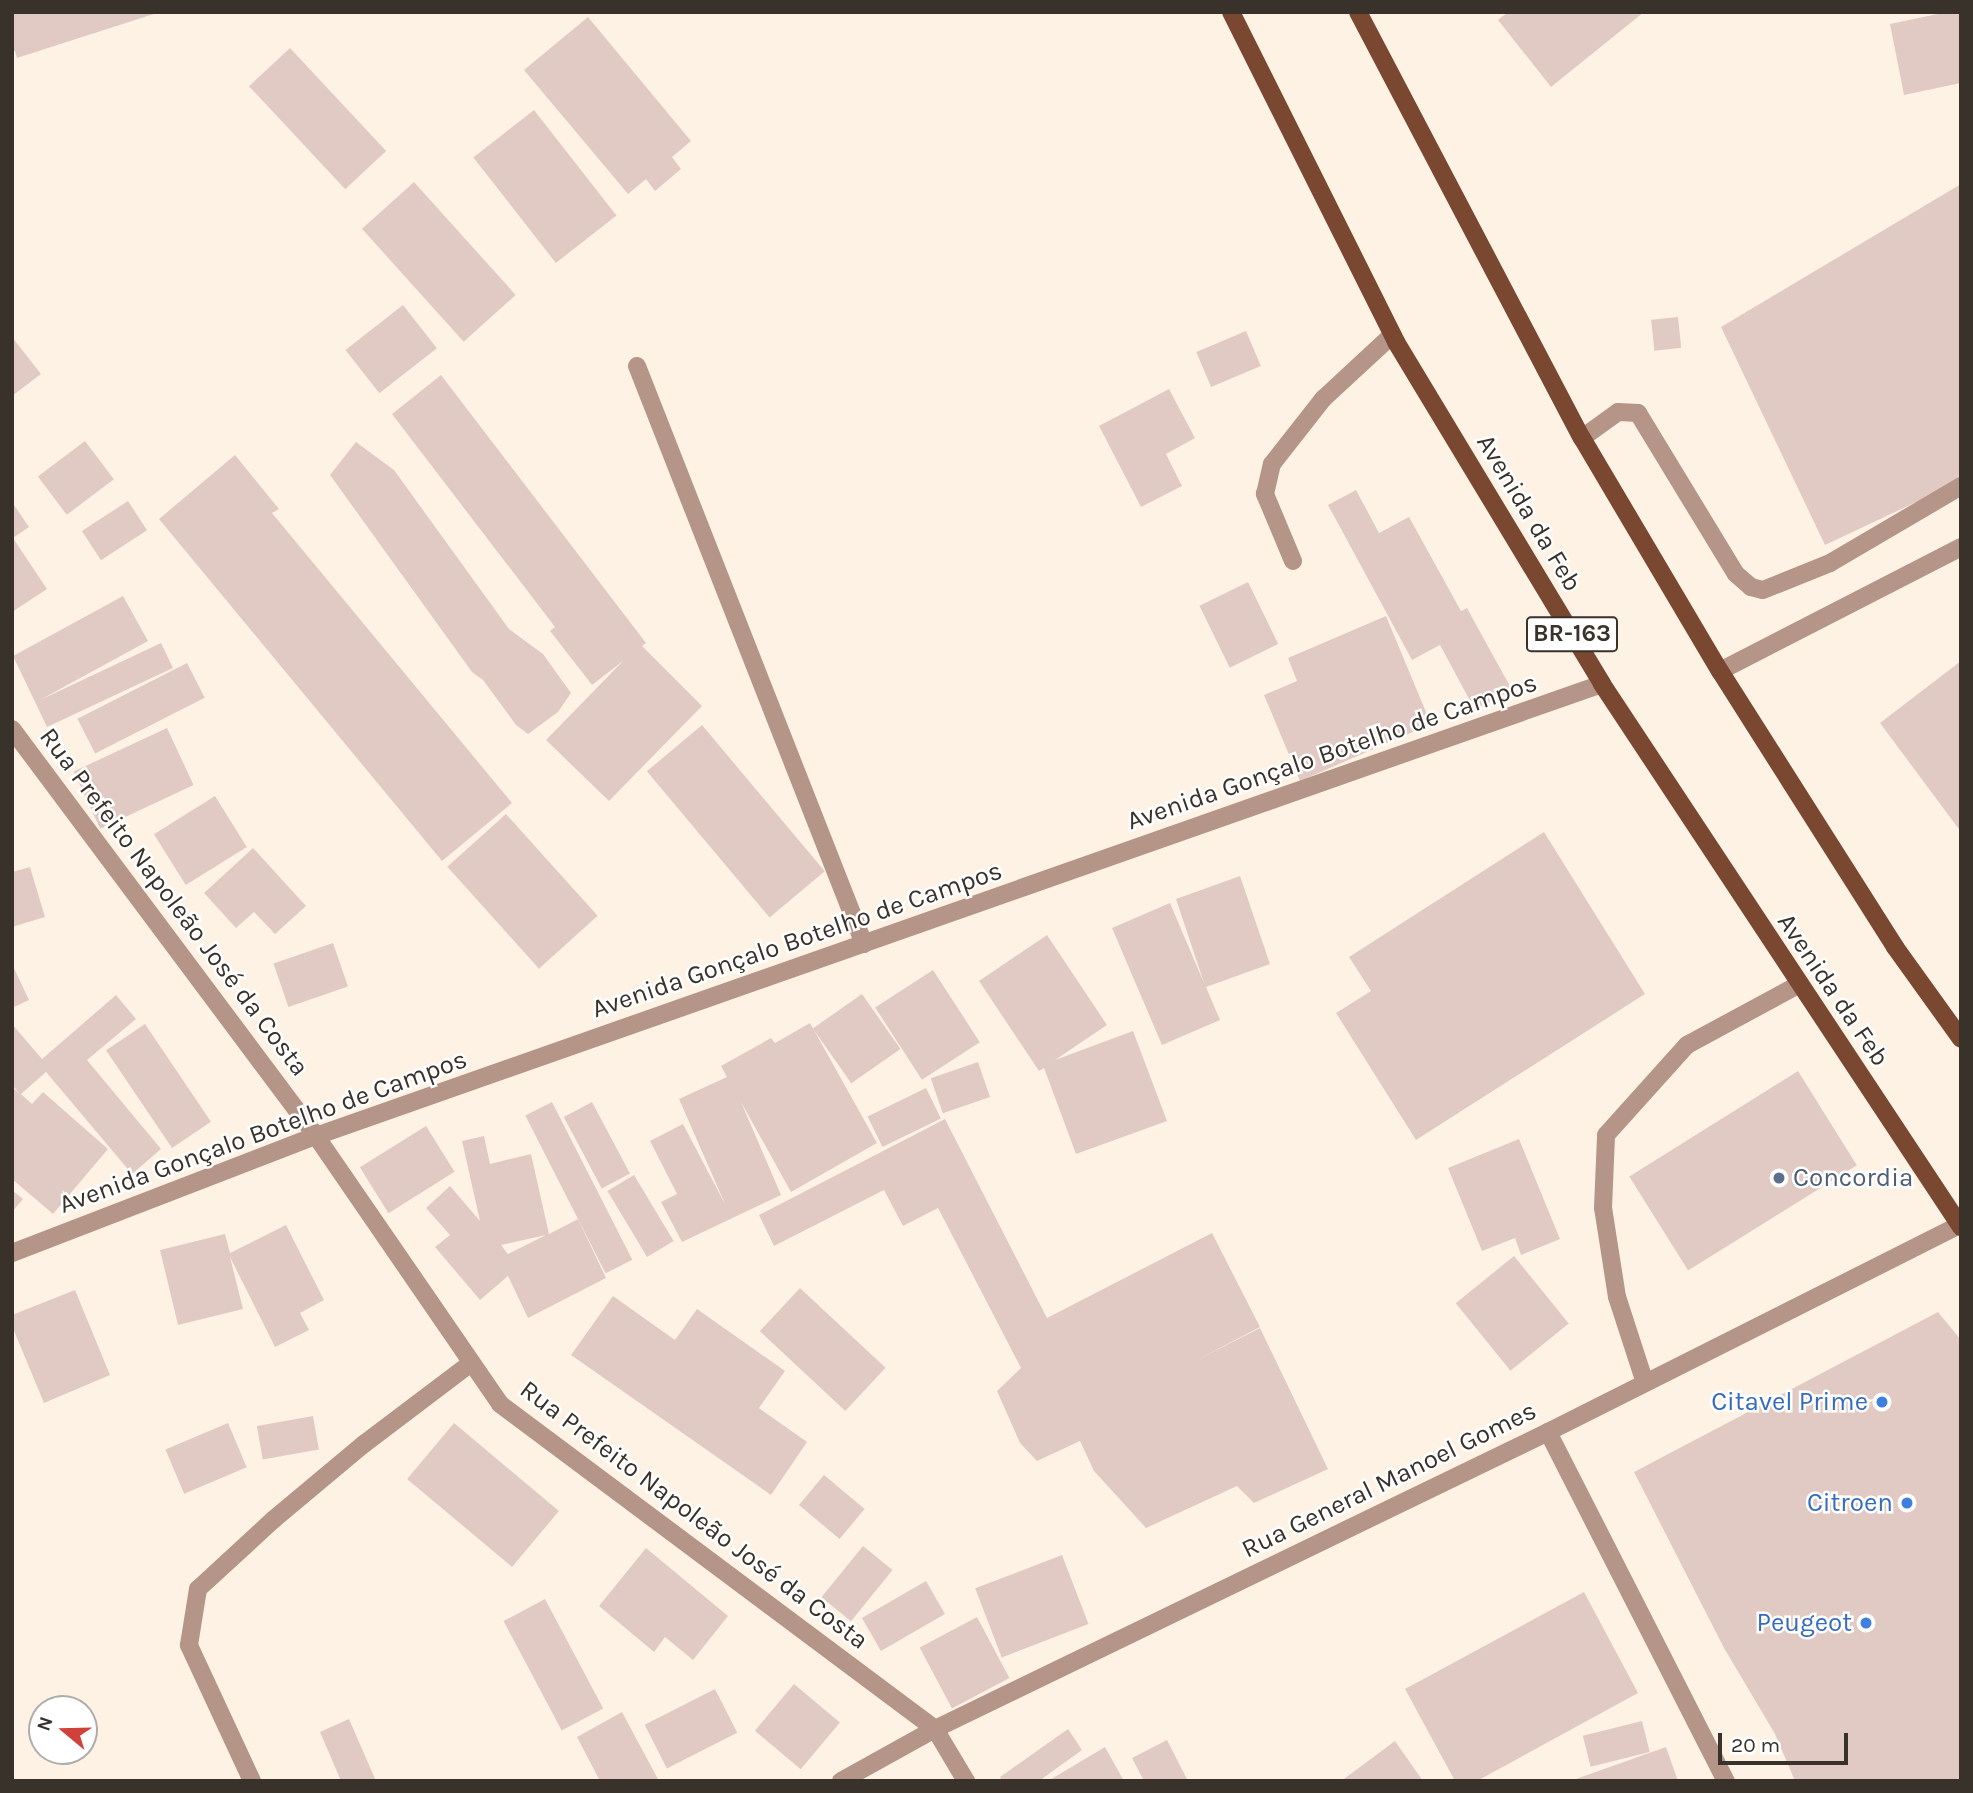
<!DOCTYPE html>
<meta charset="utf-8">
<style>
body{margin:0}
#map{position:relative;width:1973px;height:1793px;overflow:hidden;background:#fef2e4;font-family:Karla,sans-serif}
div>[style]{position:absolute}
.building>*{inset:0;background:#e2cac4;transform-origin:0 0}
.service>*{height:18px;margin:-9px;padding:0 9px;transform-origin:9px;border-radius:9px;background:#b49588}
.minor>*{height:18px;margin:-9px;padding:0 9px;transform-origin:9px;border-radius:9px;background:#b49588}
.tertiary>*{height:18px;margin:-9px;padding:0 9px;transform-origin:9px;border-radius:9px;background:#b49588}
.primary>*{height:18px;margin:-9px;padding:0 9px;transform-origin:9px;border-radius:9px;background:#7a4730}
.dots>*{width:19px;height:19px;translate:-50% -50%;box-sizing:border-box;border:4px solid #fff;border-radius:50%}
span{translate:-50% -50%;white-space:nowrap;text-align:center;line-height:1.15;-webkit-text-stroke:5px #fff;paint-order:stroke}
.shield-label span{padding:2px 5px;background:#fff;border:2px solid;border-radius:5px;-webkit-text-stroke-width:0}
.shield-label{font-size:24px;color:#38322b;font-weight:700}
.street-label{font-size:26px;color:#38322b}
.service-label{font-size:26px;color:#4e5e75}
.left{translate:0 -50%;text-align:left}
.shop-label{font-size:26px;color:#366cbe}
.right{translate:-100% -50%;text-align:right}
.frame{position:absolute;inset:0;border:14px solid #38322b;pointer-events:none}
.north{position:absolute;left:28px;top:1695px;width:70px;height:70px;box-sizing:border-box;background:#fff;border:2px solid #afadaa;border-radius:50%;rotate:289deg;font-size:19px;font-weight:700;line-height:28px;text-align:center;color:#38322b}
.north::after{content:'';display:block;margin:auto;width:24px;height:32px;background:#d0413c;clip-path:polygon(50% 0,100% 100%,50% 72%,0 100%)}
.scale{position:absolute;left:1718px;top:1733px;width:130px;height:32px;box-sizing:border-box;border:4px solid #38322b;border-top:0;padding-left:9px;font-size:21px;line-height:24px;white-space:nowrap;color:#38322b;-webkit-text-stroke:5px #fff;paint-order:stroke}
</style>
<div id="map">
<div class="building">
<i style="clip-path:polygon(12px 12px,156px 12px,157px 13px,17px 58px,15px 51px,12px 52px)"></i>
<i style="clip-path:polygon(1508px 12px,1644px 12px,1551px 87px,1498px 20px)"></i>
<i style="clip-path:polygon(1947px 12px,1961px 12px,1961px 83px,1904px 95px,1890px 24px)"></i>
<i style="clip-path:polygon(588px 17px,691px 141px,672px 157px,681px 169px,655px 191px,646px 179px,628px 194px,524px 70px)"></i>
<i style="left:290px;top:48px;width:141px;height:56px;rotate:47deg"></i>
<i style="left:534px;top:110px;width:134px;height:77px;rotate:52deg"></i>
<i style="left:414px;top:182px;width:152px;height:70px;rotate:48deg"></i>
<i style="clip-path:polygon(1961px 184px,1961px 481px,1825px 545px,1721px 327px)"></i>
<i style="left:403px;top:305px;width:55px;height:73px;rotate:52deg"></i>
<i style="left:1678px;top:317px;width:31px;height:27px;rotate:84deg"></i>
<i style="left:1246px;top:331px;width:38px;height:54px;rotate:67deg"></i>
<i style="clip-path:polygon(12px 337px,41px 374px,12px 396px)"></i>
<i style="clip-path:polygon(441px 375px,646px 643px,642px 646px,702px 706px,609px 801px,546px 740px,623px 661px,592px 685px,550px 631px,555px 627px,392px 414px)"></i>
<i style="clip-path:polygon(1169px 389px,1195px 438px,1166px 454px,1182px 486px,1141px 507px,1099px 426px)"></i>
<i style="left:85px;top:441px;width:48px;height:59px;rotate:53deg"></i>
<i style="clip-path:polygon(356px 442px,394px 470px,509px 629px,543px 654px,571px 693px,558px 712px,528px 734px,516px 725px,483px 680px,472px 672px,330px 475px)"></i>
<i style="clip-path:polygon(235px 455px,279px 509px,272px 513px,512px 803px,442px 861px,159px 519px)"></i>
<i style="clip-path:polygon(1356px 490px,1379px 533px,1409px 517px,1461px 611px,1467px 608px,1512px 690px,1475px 710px,1440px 645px,1412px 660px,1328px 505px)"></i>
<i style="left:128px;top:501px;width:35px;height:55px;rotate:57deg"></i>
<i style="clip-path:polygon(12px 502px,29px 527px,13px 538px,47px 589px,12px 612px)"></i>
<i style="left:1248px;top:582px;width:69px;height:54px;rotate:64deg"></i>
<i style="clip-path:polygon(123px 596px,148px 641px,40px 700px,161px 643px,173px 668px,47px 727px,13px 656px)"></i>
<i style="clip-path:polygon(1386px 616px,1431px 724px,1300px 781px,1264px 695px,1297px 681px,1288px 658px)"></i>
<i style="clip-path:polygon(1961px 661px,1961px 832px,1880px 723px)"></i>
<i style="left:187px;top:663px;width:39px;height:123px;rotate:63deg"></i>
<i style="left:702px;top:725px;width:191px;height:72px;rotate:50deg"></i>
<i style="left:167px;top:728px;width:63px;height:103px;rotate:65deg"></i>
<i style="left:215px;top:796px;width:60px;height:72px;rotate:58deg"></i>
<i style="left:506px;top:814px;width:137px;height:79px;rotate:48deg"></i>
<i style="clip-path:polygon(1544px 832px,1645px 994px,1416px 1140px,1336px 1013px,1371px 991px,1349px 957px)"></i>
<i style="clip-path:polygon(253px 848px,306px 906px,275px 934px,254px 912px,236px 928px,204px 893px)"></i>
<i style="clip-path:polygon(30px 867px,45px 917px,12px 927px,12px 872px)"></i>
<i style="clip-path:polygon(1240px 876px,1270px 964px,1206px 987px,1220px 1020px,1162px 1045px,1112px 928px,1170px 903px,1204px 983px,1176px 899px)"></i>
<i style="clip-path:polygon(1047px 935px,1107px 1025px,1055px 1060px,1133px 1031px,1167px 1121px,1076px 1154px,1044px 1068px,1039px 1071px,979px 981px)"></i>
<i style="left:333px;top:943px;width:46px;height:63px;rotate:71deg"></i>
<i style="clip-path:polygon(12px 964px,29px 1000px,12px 1008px)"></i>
<i style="left:933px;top:970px;width:86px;height:69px;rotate:57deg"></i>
<i style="left:862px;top:994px;width:67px;height:60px;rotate:55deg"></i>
<i style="clip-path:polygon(116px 995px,136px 1019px,87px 1060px,161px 1149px,132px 1174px,46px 1072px,21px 1094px,32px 1104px,43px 1092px,108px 1149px,53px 1214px,12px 1179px,12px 1087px,20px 1094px,12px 1085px,12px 1024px,42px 1059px)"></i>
<i style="clip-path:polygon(810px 1023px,877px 1143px,791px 1192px,741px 1102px,781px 1195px,682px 1242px,661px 1202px,677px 1194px,650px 1141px,683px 1124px,725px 1204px,679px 1099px,727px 1077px,721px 1066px,771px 1038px,775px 1043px)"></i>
<i style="left:145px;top:1024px;width:118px;height:47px;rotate:56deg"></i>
<i style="left:978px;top:1062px;width:37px;height:50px;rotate:71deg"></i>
<i style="left:1798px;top:1071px;width:111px;height:199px;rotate:58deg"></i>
<i style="left:926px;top:1088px;width:34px;height:65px;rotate:64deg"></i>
<i style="left:552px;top:1102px;width:177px;height:30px;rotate:63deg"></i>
<i style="left:592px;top:1102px;width:81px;height:32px;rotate:62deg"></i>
<i style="clip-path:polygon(945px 1119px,1047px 1318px,1212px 1233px,1260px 1327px,1195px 1361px,1260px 1328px,1328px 1469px,1254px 1503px,1237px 1486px,1146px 1528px,1094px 1471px,1080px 1441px,1037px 1461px,1020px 1443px,997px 1391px,1021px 1368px,938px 1208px,903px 1226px,884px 1190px,774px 1246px,759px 1215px)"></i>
<i style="left:426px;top:1126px;width:54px;height:78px;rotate:58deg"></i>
<i style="clip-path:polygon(evenodd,484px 1136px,490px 1164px,531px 1154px,549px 1234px,578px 1219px,606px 1278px,528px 1318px,508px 1276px,480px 1300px,435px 1247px,450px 1235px,426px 1208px,450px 1186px,480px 1221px,462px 1141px,484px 1136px,546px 1235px,508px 1254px,501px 1245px,546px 1235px)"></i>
<i style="clip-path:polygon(1519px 1139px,1560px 1239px,1521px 1255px,1515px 1238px,1482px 1251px,1448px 1168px)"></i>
<i style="left:634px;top:1175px;width:77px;height:31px;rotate:59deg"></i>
<i style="clip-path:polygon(12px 1190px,23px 1199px,12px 1212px)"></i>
<i style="clip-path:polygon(286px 1225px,324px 1300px,300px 1313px,309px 1330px,275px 1347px,230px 1257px,243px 1309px,178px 1325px,160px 1250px,225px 1234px,230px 1253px)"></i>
<i style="left:1514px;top:1256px;width:87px;height:75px;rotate:51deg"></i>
<i style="left:800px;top:1288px;width:117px;height:59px;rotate:43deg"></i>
<i style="clip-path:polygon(75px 1290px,110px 1375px,44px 1403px,12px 1326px,12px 1315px)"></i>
<i style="clip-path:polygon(613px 1296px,675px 1340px,697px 1309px,785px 1371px,759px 1408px,807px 1442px,771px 1495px,571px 1355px)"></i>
<i style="clip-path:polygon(1938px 1312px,1961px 1340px,1961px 1781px,1795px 1781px,1775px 1734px,1724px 1648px,1634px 1472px)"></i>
<i style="left:313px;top:1416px;width:34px;height:57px;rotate:80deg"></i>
<i style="left:228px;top:1423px;width:48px;height:68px;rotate:67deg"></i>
<i style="left:454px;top:1423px;width:137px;height:73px;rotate:40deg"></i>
<i style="left:824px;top:1475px;width:53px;height:39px;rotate:40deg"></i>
<i style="left:863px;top:1546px;width:38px;height:66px;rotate:39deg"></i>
<i style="clip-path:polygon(646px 1548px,728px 1616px,693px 1660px,665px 1637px,654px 1652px,599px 1606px)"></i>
<i style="left:1062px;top:1555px;width:74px;height:93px;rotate:69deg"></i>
<i style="left:926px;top:1581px;width:38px;height:74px;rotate:60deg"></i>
<i style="clip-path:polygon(1584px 1592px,1638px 1693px,1477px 1781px,1455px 1781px,1405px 1689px)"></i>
<i style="left:545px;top:1599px;width:124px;height:47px;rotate:62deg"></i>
<i style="left:977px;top:1617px;width:69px;height:65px;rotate:62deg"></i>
<i style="left:794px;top:1684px;width:60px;height:61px;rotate:40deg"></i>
<i style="left:715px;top:1689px;width:49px;height:79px;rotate:63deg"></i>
<i style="clip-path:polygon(622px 1712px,659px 1781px,600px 1781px,577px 1737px)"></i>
<i style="clip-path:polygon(349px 1719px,376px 1781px,341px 1781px,320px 1732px)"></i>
<i style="left:1642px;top:1721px;width:32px;height:61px;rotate:76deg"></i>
<i style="clip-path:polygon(1068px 1729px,1082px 1750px,1039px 1781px,1002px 1781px,1000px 1777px)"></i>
<i style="clip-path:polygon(1167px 1740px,1188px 1781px,1144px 1781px,1132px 1758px)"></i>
<i style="clip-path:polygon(1395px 1741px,1423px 1781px,1341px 1781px)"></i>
<i style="clip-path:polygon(1105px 1747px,1124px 1781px,1048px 1781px)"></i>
<i style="clip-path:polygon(1666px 1747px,1678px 1781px,1573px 1781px,1573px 1780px)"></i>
</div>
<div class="service">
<i style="left:637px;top:366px;width:621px;rotate:68.56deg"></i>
<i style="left:1582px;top:438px;width:44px;rotate:-35.8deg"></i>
<i style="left:1618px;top:412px;width:20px;rotate:3deg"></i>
<i style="left:1638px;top:413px;width:188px;rotate:58.7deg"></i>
<i style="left:1736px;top:574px;width:20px;rotate:41deg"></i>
<i style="left:1751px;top:587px;width:12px;rotate:14deg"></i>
<i style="left:1763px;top:590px;width:72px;rotate:-21.9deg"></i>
<i style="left:1830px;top:563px;width:152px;rotate:-30.4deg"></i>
<i style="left:1293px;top:561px;width:73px;rotate:-112.7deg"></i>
<i style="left:1265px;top:494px;width:31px;rotate:-77deg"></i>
<i style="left:1272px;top:464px;width:83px;rotate:-51.9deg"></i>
<i style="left:1323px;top:399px;width:94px;rotate:-42.8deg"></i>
<i style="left:1645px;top:1383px;width:90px;rotate:-108deg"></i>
<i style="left:1617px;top:1297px;width:90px;rotate:-98.9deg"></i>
<i style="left:1603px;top:1208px;width:73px;rotate:-87.6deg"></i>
<i style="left:1606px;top:1135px;width:121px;rotate:-48deg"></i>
<i style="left:1687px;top:1045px;width:126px;rotate:-28.4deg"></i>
</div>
<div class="minor">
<i style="left:12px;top:729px;width:508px;rotate:53.24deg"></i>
<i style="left:316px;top:1136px;width:325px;rotate:55.5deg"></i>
<i style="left:500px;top:1404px;width:543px;rotate:36.76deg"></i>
<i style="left:935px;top:1729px;width:61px;rotate:59.2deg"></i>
<i style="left:12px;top:1253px;width:326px;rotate:-21.1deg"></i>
<i style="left:316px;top:1136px;width:1363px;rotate:-19.37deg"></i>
<i style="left:1548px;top:1432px;width:392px;rotate:63deg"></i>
<i style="left:252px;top:1781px;width:150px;rotate:-114.9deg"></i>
<i style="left:189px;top:1645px;width:57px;rotate:-80.9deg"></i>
<i style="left:198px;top:1589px;width:102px;rotate:-42.6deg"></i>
<i style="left:273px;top:1520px;width:119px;rotate:-39.9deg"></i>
<i style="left:364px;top:1444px;width:134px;rotate:-37.1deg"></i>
<i style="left:841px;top:1781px;width:107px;rotate:-29deg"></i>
<i style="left:935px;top:1729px;width:681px;rotate:-25.85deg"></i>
<i style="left:1548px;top:1432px;width:460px;rotate:-26.7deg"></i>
</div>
<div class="tertiary">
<i style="left:1720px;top:671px;width:271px;rotate:-27.2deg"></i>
</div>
<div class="primary">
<i style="left:1231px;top:12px;width:369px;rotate:63.4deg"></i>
<i style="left:1396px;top:342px;width:399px;rotate:58.9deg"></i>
<i style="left:1602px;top:684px;width:651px;rotate:56.53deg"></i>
<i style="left:1358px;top:12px;width:481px;rotate:62.3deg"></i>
<i style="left:1582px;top:438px;width:271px;rotate:59.4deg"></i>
<i style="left:1720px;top:671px;width:327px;rotate:57.6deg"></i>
<i style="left:1895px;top:947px;width:113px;rotate:54.3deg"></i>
</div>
<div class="dots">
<i style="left:1779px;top:1178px;background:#5c6f8a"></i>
<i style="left:1882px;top:1402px;background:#3f7fe0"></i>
<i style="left:1907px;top:1503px;background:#3f7fe0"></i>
<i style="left:1866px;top:1623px;background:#3f7fe0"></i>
</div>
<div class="shield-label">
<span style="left:1572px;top:634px">BR-163</span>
</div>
<div class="street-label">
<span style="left:1529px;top:513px;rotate:59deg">Avenida da Feb</span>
<span style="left:1332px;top:752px;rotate:-19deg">Avenida Gonçalo Botelho de Campos</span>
<span style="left:174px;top:902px;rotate:53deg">Rua Prefeito Napoleão José da Costa</span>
<span style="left:797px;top:940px;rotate:-19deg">Avenida Gonçalo Botelho de Campos</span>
<span style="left:1833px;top:990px;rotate:56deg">Avenida da Feb</span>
<span style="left:263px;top:1132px;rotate:-20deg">Avenida Gonçalo Botelho de Campos</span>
<span style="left:1389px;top:1480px;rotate:-26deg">Rua General Manoel Gomes</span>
<span style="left:694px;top:1515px;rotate:37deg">Rua Prefeito Napoleão José da Costa</span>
</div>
<div class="service-label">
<span class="left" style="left:1793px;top:1178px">Concordia</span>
</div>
<div class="shop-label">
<span class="right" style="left:1868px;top:1402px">Citavel Prime</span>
<span class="right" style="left:1893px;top:1503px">Citroen</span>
<span class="right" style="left:1852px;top:1623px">Peugeot</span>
</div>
<div class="frame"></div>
<div class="north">N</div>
<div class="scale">20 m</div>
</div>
